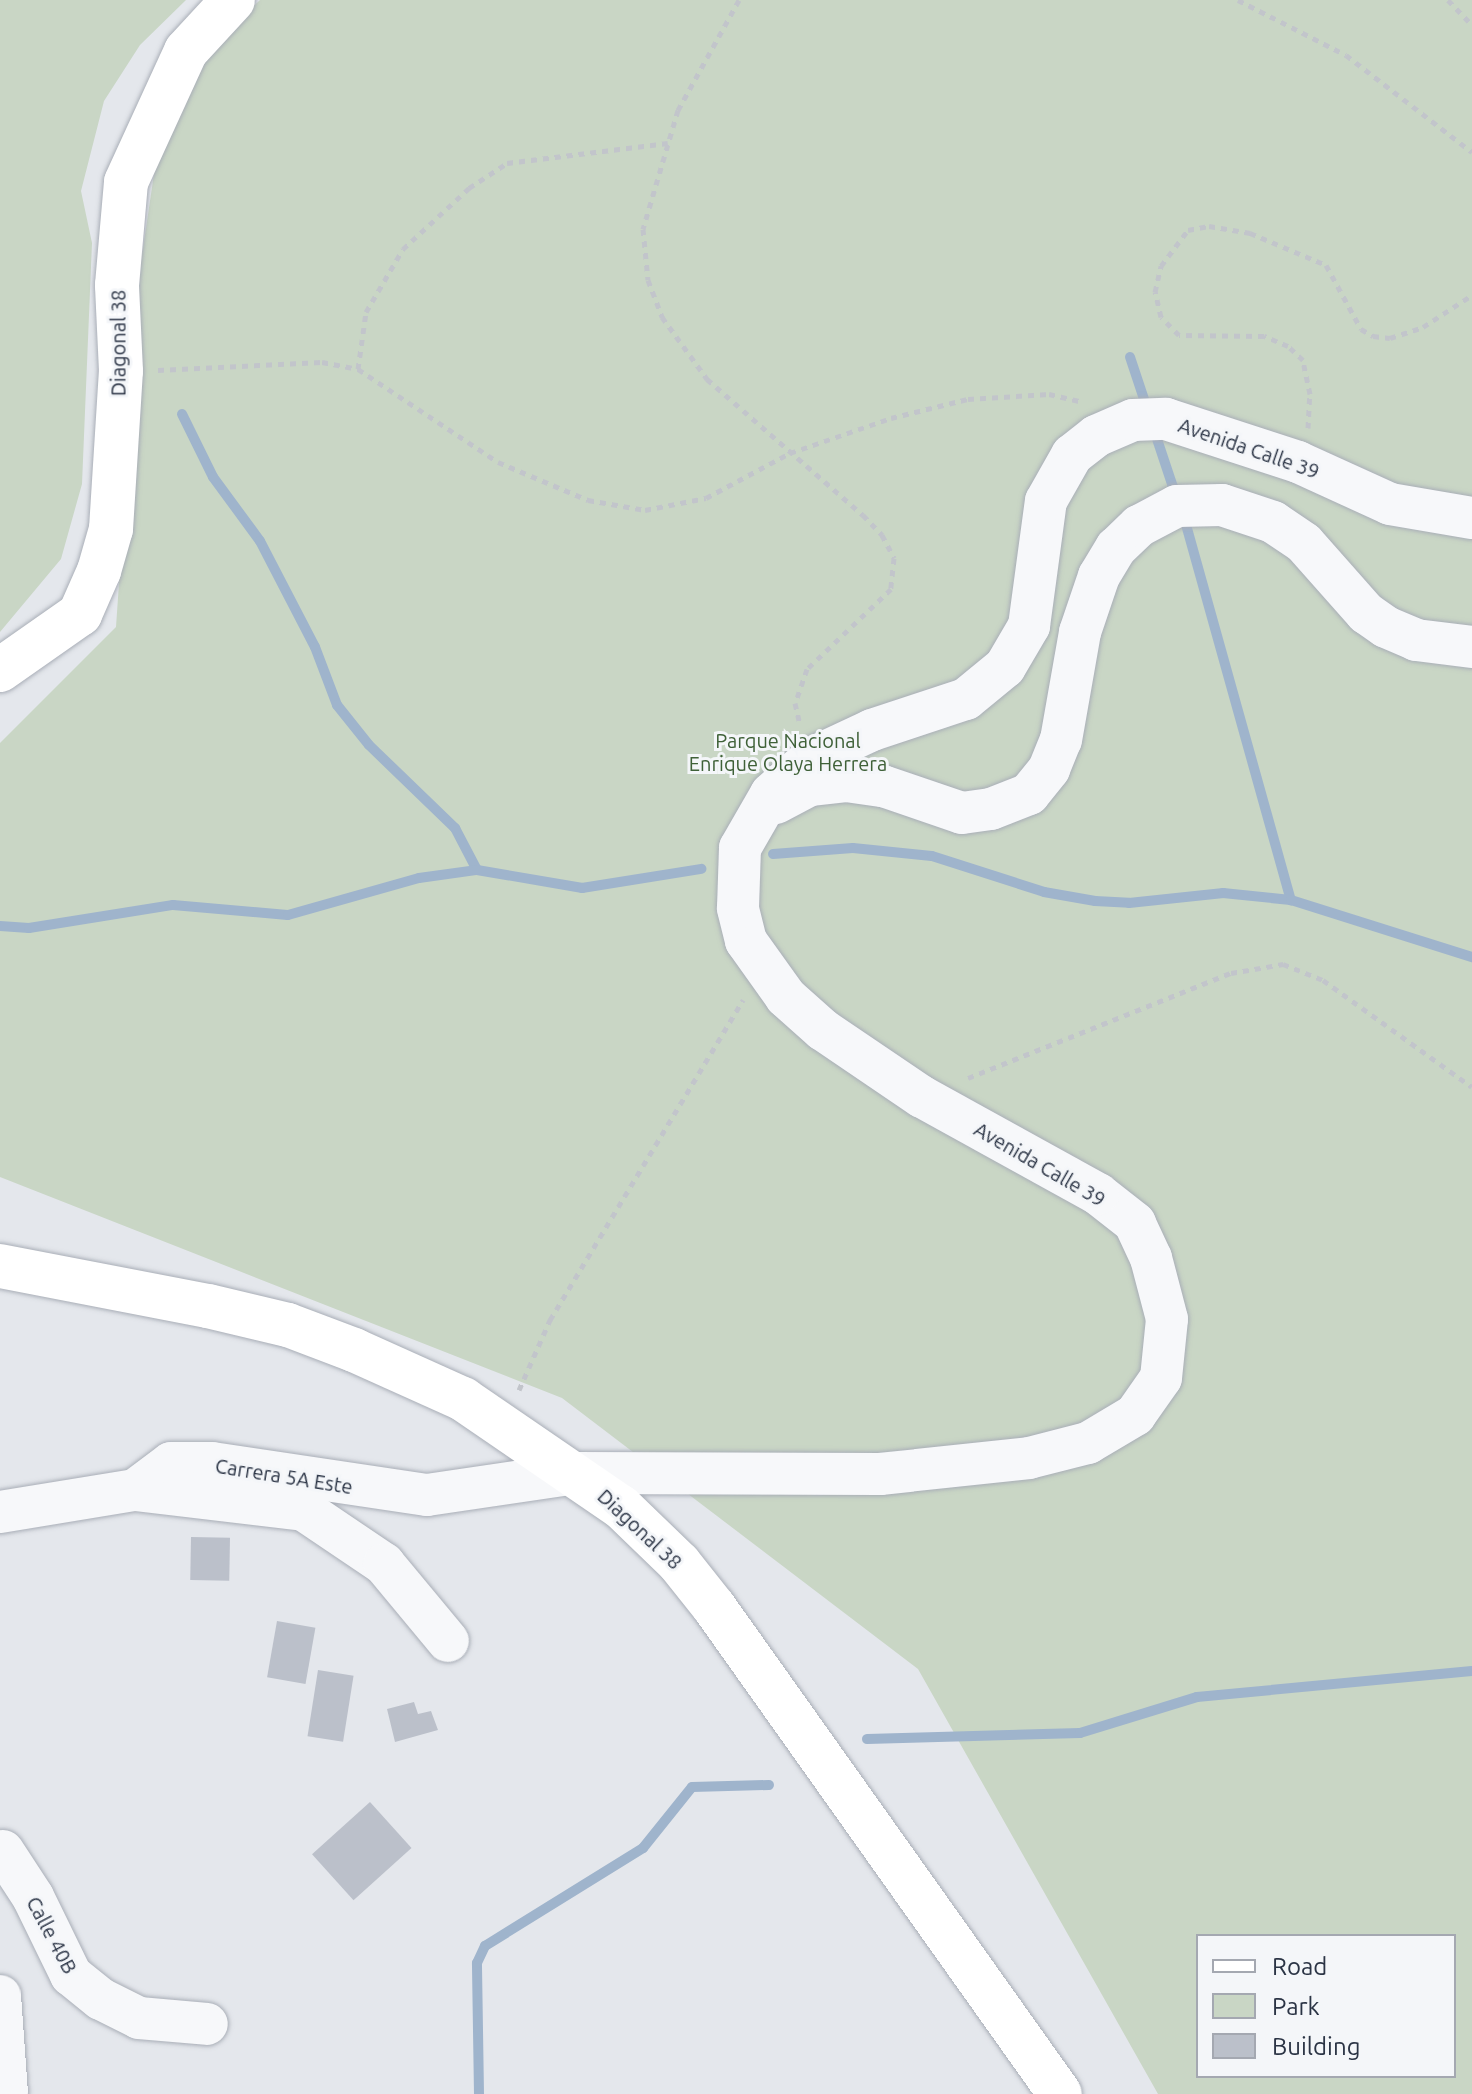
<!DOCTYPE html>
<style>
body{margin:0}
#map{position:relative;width:1472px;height:2094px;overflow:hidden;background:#e4e7ec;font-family:Ubuntu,sans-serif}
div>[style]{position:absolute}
.green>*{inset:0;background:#c9d6c5}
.stream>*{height:10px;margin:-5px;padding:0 5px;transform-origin:5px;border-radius:5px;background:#9fb4cc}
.building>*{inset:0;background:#bbc0ca;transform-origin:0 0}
.path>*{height:5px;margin-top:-2.5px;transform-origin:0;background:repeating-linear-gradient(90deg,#c2c5cb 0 6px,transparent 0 12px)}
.roads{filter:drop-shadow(0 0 2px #a9aeb7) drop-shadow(0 0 2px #a9aeb7)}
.minor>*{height:42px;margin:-21px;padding:0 21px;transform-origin:21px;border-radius:21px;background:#f7f8fa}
.major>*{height:44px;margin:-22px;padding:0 22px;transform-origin:22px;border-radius:22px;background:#fff}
span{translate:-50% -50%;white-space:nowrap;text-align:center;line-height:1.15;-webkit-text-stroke:6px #f4f6f9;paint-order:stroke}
.street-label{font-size:20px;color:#2b3445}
.park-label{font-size:20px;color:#3f6138}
.legend{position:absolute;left:1196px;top:1934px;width:260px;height:144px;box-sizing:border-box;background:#f4f6f9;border:2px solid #a4a8b1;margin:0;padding:10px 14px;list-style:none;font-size:24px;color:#2b3445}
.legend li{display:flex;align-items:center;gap:16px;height:40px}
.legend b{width:40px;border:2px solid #a4a8b1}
</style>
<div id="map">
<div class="green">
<i style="clip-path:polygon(0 0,186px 0,140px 45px,104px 101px,81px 191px,92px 243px,82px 484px,61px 559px,0 632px)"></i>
<i style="clip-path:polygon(evenodd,260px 0,1472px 0,1472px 2094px,1158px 2094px,918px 1669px,562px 1398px,0 1177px,0 743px,116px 627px,141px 262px,159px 140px,212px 45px,260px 0,1198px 1936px,1454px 1936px,1454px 2076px,1198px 2076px,1198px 1936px)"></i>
</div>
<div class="stream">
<i style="left:1130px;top:357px;width:54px;rotate:71.6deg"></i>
<i style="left:182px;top:414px;width:70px;rotate:63.8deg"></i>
<i style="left:213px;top:477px;width:79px;rotate:53.7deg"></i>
<i style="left:260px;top:541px;width:119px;rotate:62.6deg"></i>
<i style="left:315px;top:647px;width:62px;rotate:69.2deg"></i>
<i style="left:337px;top:705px;width:51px;rotate:51.3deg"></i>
<i style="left:369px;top:745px;width:120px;rotate:44deg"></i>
<i style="left:455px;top:828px;width:47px;rotate:62.4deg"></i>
<i style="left:1153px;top:427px;width:70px;rotate:71.6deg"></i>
<i style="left:1185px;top:521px;width:394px;rotate:74.4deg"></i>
<i style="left:773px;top:854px;width:80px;rotate:-4.3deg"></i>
<i style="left:853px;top:848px;width:79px;rotate:5.8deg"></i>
<i style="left:932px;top:856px;width:118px;rotate:17.8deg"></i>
<i style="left:1044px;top:892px;width:52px;rotate:10deg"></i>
<i style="left:1095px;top:901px;width:34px;rotate:3deg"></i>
<i style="left:1129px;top:903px;width:95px;rotate:-6.1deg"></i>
<i style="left:1223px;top:893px;width:68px;rotate:5.9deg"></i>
<i style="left:1291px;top:900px;width:190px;rotate:17.5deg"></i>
<i style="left:0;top:926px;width:29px;rotate:4deg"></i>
<i style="left:29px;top:928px;width:146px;rotate:-9.1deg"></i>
<i style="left:173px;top:905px;width:115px;rotate:5deg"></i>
<i style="left:288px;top:915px;width:136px;rotate:-15.8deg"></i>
<i style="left:419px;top:878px;width:59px;rotate:-7.9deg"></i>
<i style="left:477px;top:870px;width:107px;rotate:9.7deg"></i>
<i style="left:582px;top:888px;width:121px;rotate:-9.1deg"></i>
<i style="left:867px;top:1739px;width:213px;rotate:-1.6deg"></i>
<i style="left:1080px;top:1733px;width:122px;rotate:-17.1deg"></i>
<i style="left:1197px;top:1697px;width:276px;rotate:-5.4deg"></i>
<i style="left:479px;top:2094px;width:131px;rotate:-90.9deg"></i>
<i style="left:477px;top:1963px;width:19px;rotate:-65deg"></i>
<i style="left:485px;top:1946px;width:186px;rotate:-31.8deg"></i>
<i style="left:643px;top:1848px;width:78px;rotate:-51.2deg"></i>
<i style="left:692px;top:1787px;width:77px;rotate:-1.5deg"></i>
</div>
<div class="building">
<i style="left:191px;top:1537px;width:39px;height:43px;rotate:1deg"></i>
<i style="left:277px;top:1621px;width:39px;height:57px;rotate:10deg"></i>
<i style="left:318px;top:1670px;width:36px;height:67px;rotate:9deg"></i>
<i style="clip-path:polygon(414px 1702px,418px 1714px,431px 1711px,438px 1730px,395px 1742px,387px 1709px)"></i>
<i style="left:370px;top:1802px;width:62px;height:78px;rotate:48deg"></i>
</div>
<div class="path">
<i style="left:739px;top:0;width:126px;rotate:119deg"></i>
<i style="left:678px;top:110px;width:124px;rotate:106.4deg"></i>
<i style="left:643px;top:229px;width:51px;rotate:84.4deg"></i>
<i style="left:648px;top:280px;width:40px;rotate:69deg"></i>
<i style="left:662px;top:317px;width:77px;rotate:54deg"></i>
<i style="left:707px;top:379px;width:207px;rotate:41.1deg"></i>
<i style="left:863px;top:515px;width:28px;rotate:46deg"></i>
<i style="left:882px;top:535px;width:26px;rotate:62deg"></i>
<i style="left:894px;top:558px;width:31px;rotate:96deg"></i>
<i style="left:891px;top:589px;width:116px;rotate:136.4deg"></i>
<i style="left:807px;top:669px;width:36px;rotate:109deg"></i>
<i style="left:795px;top:703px;width:22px;rotate:77deg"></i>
<i style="left:1238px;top:0;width:121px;rotate:27deg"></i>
<i style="left:1346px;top:55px;width:159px;rotate:37.6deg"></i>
<i style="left:1448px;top:0;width:35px;rotate:46deg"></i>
<i style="left:358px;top:369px;width:58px;rotate:-82deg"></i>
<i style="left:366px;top:312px;width:73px;rotate:-59.6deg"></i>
<i style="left:403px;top:249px;width:90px;rotate:-42.7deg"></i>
<i style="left:469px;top:188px;width:45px;rotate:-33.3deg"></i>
<i style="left:507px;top:163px;width:162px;rotate:-7.1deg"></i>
<i style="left:158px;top:370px;width:164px;rotate:-2.8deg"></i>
<i style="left:322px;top:362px;width:37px;rotate:11deg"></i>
<i style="left:358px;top:369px;width:168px;rotate:33.6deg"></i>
<i style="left:498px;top:462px;width:98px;rotate:22.9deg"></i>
<i style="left:588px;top:500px;width:58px;rotate:10deg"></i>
<i style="left:645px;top:510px;width:62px;rotate:-11.1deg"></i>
<i style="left:706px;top:498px;width:95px;rotate:-28.2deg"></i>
<i style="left:790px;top:453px;width:107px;rotate:-19.1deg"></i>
<i style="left:891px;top:418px;width:79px;rotate:-13.9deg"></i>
<i style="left:968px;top:399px;width:81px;rotate:-3.5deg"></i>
<i style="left:1049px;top:394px;width:32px;rotate:13deg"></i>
<i style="left:1308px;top:428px;width:34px;rotate:-87deg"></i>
<i style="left:1310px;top:394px;width:35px;rotate:-102deg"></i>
<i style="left:1303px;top:360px;width:21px;rotate:-137deg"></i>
<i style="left:1288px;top:346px;width:26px;rotate:-157deg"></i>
<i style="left:1264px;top:336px;width:85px;rotate:-179.3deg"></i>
<i style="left:1179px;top:335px;width:25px;rotate:-135deg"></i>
<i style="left:1161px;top:317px;width:26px;rotate:-103deg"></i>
<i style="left:1155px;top:292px;width:27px;rotate:-77deg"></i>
<i style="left:1161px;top:266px;width:45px;rotate:-53.1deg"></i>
<i style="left:1188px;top:230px;width:21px;rotate:-11deg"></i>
<i style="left:1209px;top:226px;width:42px;rotate:9.7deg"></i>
<i style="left:1250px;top:233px;width:82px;rotate:22.8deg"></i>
<i style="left:1326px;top:265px;width:73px;rotate:61.3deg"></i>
<i style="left:1361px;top:329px;width:14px;rotate:30deg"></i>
<i style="left:1373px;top:336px;width:17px;rotate:7deg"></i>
<i style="left:1390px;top:338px;width:35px;rotate:-18deg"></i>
<i style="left:1423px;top:327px;width:59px;rotate:-33.1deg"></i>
<i style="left:968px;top:1078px;width:283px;rotate:-21.8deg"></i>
<i style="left:1231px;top:973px;width:53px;rotate:-9.8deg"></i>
<i style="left:1283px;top:964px;width:43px;rotate:21.8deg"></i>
<i style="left:1323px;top:980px;width:183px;rotate:35.7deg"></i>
<i style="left:519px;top:1390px;width:77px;rotate:-66.1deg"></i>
<i style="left:550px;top:1320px;width:374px;rotate:-58.9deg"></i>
</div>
<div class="roads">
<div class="minor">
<i style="left:776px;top:803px;width:38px;rotate:-28deg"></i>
<i style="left:810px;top:785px;width:36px;rotate:-6deg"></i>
<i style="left:846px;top:781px;width:37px;rotate:8deg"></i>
<i style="left:883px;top:786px;width:83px;rotate:18.9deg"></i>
<i style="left:962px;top:813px;width:29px;rotate:-8deg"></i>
<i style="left:991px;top:809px;width:41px;rotate:-21.5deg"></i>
<i style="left:1029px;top:794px;width:32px;rotate:-51deg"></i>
<i style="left:1049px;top:769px;width:31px;rotate:-68deg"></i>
<i style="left:1061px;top:740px;width:110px;rotate:-80deg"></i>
<i style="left:1080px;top:632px;width:59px;rotate:-71.3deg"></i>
<i style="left:1099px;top:576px;width:33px;rotate:-59deg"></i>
<i style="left:1116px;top:548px;width:32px;rotate:-44deg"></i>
<i style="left:1139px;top:526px;width:43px;rotate:-27.8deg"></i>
<i style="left:1177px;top:506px;width:45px;rotate:-1.3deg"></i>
<i style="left:1222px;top:505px;width:54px;rotate:18.4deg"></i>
<i style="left:1273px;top:522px;width:37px;rotate:34deg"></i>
<i style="left:1304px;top:543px;width:94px;rotate:48.5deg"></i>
<i style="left:1366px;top:613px;width:24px;rotate:35deg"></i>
<i style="left:1386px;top:627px;width:33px;rotate:23deg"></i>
<i style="left:1416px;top:640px;width:56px;rotate:7.1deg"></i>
<i style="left:135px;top:1490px;width:170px;rotate:6.7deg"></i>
<i style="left:304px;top:1510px;width:97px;rotate:34deg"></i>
<i style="left:384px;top:1564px;width:100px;rotate:50.3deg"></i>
<i style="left:0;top:1512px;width:137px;rotate:-9.3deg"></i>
<i style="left:135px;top:1490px;width:45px;rotate:-36.9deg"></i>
<i style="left:171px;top:1463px;width:41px"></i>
<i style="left:212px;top:1463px;width:217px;rotate:8.5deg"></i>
<i style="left:427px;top:1495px;width:151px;rotate:-8.4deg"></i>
<i style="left:576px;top:1473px;width:304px;rotate:0.2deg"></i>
<i style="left:880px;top:1474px;width:150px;rotate:-6.1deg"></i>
<i style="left:1029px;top:1458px;width:61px;rotate:-14.3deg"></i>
<i style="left:1088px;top:1443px;width:55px;rotate:-30.8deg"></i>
<i style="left:1135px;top:1415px;width:45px;rotate:-54.9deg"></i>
<i style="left:1161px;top:1378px;width:59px;rotate:-84.2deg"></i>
<i style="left:1167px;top:1319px;width:63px;rotate:-104.7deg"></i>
<i style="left:1151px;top:1258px;width:38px;rotate:-115deg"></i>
<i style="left:1135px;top:1223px;width:47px;rotate:-141.9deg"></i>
<i style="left:1098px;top:1194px;width:201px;rotate:-151.1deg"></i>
<i style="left:922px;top:1097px;width:120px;rotate:-145.9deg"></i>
<i style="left:823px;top:1030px;width:50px;rotate:-138.3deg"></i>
<i style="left:786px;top:997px;width:69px;rotate:-125.5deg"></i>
<i style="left:746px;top:941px;width:34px;rotate:-104deg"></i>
<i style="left:738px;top:908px;width:60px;rotate:-88.1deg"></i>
<i style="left:740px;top:848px;width:62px;rotate:-60.1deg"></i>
<i style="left:771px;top:794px;width:52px;rotate:-41.9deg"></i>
<i style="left:810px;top:759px;width:68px;rotate:-25.1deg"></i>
<i style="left:872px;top:730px;width:99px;rotate:-18.3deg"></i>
<i style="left:966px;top:699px;width:50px;rotate:-39.4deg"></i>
<i style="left:1005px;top:667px;width:48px;rotate:-59.7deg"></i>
<i style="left:1029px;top:626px;width:126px;rotate:-82.3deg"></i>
<i style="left:1046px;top:501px;width:53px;rotate:-60.5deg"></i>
<i style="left:1072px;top:455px;width:31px;rotate:-38deg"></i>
<i style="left:1096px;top:436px;width:40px;rotate:-23.4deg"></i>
<i style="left:1133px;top:420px;width:33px;rotate:-2deg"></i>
<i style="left:1166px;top:419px;width:139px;rotate:18deg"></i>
<i style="left:1298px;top:462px;width:101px;rotate:24.5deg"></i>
<i style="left:1390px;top:504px;width:83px;rotate:9.7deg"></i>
<i style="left:3px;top:1851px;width:55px;rotate:56.9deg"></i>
<i style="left:33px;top:1897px;width:87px;rotate:64deg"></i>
<i style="left:71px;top:1975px;width:38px;rotate:39deg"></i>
<i style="left:101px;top:1999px;width:42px;rotate:26.6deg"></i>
<i style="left:139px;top:2018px;width:68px;rotate:5deg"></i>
<i style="left:0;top:1996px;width:98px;rotate:85.9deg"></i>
</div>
<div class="major">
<i style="left:0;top:670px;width:98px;rotate:-35deg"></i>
<i style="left:80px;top:614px;width:47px;rotate:-66.2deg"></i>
<i style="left:99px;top:571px;width:44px;rotate:-74.1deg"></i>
<i style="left:111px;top:529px;width:158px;rotate:-86.4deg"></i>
<i style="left:121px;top:371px;width:86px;rotate:-92.7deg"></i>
<i style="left:117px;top:285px;width:103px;rotate:-85deg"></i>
<i style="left:126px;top:182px;width:144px;rotate:-65.4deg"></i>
<i style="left:186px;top:51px;width:69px;rotate:-47.3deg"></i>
<i style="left:0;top:1266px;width:212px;rotate:10.9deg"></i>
<i style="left:208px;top:1306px;width:82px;rotate:13.4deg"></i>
<i style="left:288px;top:1325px;width:71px;rotate:20.7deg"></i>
<i style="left:354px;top:1350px;width:120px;rotate:24.2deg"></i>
<i style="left:463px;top:1399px;width:191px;rotate:34.4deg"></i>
<i style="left:621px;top:1507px;width:81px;rotate:44deg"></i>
<i style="left:679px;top:1563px;width:56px;rotate:51.5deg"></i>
<i style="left:714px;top:1607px;width:597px;rotate:54.61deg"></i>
</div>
</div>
<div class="street-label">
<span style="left:118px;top:343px;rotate:-90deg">Diagonal 38</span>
<span style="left:1249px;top:448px;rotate:19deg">Avenida Calle 39</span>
<span style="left:1040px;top:1164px;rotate:30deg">Avenida Calle 39</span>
<span style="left:284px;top:1476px;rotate:9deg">Carrera 5A Este</span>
<span style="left:640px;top:1529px;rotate:43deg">Diagonal 38</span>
<span style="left:52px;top:1935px;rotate:62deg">Calle 40B</span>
</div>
<div class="park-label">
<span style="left:788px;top:752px">Parque Nacional<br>Enrique Olaya Herrera</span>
</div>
<ul class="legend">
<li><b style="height:10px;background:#fff"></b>Road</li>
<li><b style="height:22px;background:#c9d6c5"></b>Park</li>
<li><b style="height:22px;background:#bbc0ca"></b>Building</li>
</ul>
</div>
